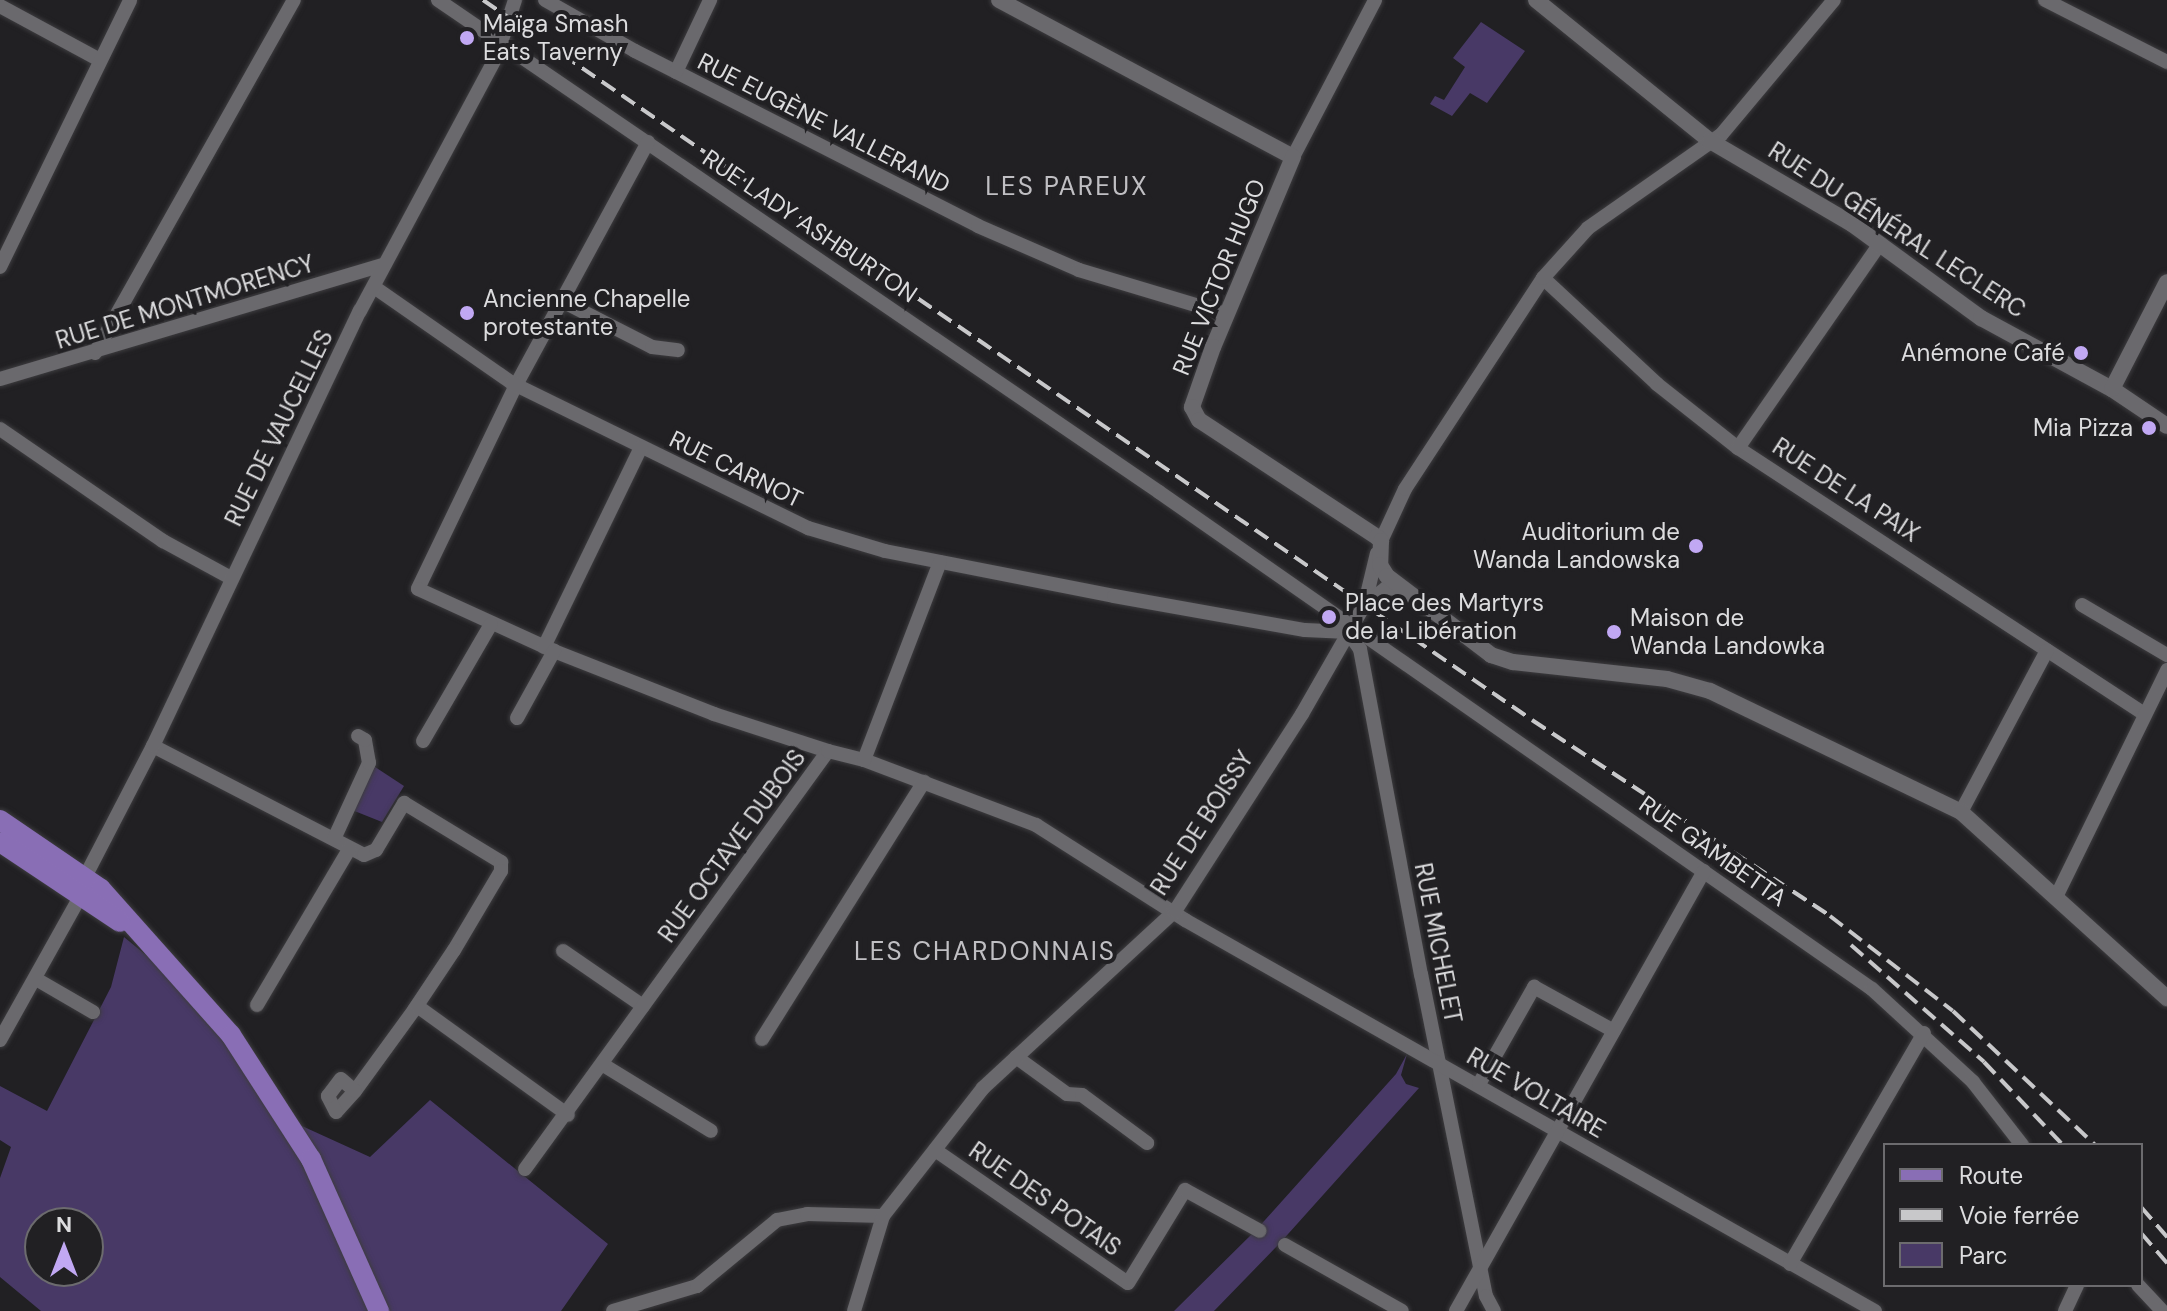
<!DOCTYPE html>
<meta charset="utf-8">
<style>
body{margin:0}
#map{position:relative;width:2167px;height:1311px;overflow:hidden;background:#212023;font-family:"DM Sans",sans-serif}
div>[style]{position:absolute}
.green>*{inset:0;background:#483966}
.roads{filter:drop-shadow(0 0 2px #3d3c3f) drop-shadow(0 0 2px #3d3c3f)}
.minor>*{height:14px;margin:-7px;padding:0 7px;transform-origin:7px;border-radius:7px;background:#6a696d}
.tertiary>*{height:16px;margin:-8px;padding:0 8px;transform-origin:8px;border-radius:8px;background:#6a696d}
.primary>*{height:20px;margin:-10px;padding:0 10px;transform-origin:10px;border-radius:10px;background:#896eb5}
.rail>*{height:4px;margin-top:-2px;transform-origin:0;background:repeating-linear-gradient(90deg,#c8c8ca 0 16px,transparent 0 24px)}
.dots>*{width:22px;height:22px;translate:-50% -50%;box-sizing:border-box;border:4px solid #212023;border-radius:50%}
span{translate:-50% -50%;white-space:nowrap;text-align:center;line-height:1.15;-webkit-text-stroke:8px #212023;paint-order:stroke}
.poi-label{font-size:24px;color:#dcdcde}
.left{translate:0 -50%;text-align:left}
.right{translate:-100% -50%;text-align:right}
.street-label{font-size:24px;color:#dcdcde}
.neighbourhood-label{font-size:26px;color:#c0bfc3;letter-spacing:2px}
.legend{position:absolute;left:1883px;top:1143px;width:260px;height:144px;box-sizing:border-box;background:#212023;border:2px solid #6c6b6e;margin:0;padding:10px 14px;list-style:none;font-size:24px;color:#dcdcde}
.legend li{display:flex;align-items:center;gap:16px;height:40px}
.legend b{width:40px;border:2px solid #6c6b6e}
.north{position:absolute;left:24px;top:1207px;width:80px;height:80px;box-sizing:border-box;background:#212023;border:2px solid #6c6b6e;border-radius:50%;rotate:0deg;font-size:22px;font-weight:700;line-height:32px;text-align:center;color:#dcdcde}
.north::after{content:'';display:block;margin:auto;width:28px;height:36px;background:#c1a8f3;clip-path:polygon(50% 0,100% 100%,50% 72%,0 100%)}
</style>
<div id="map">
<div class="green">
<i style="clip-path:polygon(1481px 22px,1525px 51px,1487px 103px,1470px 93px,1452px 116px,1430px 104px,1435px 96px,1444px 100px,1465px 67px,1453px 58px)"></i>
<i style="clip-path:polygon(369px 763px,404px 786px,382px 822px,347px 808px)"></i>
<i style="clip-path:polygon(evenodd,124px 937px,185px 987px,280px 1116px,370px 1157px,430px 1100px,608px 1244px,561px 1311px,41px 1311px,0 1277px,0 1178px,11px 1147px,0 1140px,0 1086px,47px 1111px,111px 987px,124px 937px,40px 1223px,88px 1223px,88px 1271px,40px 1271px,40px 1223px)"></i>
<i style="clip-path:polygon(1407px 1054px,1401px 1075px,1406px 1084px,1419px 1088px,1280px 1243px,1214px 1311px,1174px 1311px,1256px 1230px,1396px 1074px)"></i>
</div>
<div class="roads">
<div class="minor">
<i style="left:438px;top:0;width:873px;rotate:34.31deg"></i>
<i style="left:1159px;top:492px;width:869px;rotate:34.88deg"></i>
<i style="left:1872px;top:989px;width:137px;rotate:42.6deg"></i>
<i style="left:1973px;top:1082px;width:80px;rotate:52.1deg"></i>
<i style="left:545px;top:0;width:103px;rotate:29.5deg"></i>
<i style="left:635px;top:51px;width:385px;rotate:27deg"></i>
<i style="left:978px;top:226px;width:110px;rotate:23.5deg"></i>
<i style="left:1079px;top:270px;width:153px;rotate:16.7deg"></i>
<i style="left:2045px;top:0;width:137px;rotate:26.9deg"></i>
<i style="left:0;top:6px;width:114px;rotate:28.4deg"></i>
<i style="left:676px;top:72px;width:80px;rotate:-64.7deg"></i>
<i style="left:648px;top:142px;width:277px;rotate:118.5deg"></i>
<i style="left:516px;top:385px;width:226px;rotate:115.7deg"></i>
<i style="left:418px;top:589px;width:149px;rotate:24.5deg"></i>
<i style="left:554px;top:651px;width:172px;rotate:21.5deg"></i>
<i style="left:714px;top:714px;width:120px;rotate:18deg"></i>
<i style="left:1293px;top:157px;width:177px;rotate:-62.4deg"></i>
<i style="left:0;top:267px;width:297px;rotate:-64deg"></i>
<i style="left:1543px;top:278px;width:156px;rotate:42.9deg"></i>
<i style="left:1657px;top:384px;width:103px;rotate:38.3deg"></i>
<i style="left:1738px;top:448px;width:485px;rotate:33.2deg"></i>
<i style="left:374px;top:287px;width:168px;rotate:34.8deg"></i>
<i style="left:512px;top:383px;width:330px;rotate:26.1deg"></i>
<i style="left:808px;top:528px;width:80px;rotate:16.6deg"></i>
<i style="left:885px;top:551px;width:233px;rotate:11.1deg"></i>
<i style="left:1114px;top:596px;width:194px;rotate:10.1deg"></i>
<i style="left:1305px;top:630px;width:43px;rotate:2.7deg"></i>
<i style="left:564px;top:302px;width:99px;rotate:27.1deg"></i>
<i style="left:652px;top:347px;width:26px;rotate:7deg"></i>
<i style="left:95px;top:353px;width:405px;rotate:-60.6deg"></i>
<i style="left:0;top:379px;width:400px;rotate:-16.6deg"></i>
<i style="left:0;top:429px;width:198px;rotate:34.5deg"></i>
<i style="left:163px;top:541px;width:77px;rotate:28.6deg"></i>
<i style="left:1738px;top:448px;width:249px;rotate:-55.2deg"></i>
<i style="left:1381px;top:541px;width:57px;rotate:-65.2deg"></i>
<i style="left:1405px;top:489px;width:252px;rotate:-56.8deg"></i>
<i style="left:1543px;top:278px;width:67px;rotate:-48deg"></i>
<i style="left:1588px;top:228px;width:162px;rotate:-35deg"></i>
<i style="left:1721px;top:135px;width:176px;rotate:-50.1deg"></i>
<i style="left:1365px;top:603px;width:51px;rotate:-76.5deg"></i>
<i style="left:2082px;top:605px;width:99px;rotate:30.5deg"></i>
<i style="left:1348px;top:632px;width:21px;rotate:55deg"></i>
<i style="left:1360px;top:649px;width:331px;rotate:79.4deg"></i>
<i style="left:1421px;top:974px;width:328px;rotate:78.6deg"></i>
<i style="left:1486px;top:1296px;width:17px;rotate:62deg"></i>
<i style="left:544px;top:647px;width:222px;rotate:-64.1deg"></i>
<i style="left:517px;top:718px;width:77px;rotate:-61.1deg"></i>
<i style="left:423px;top:741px;width:135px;rotate:-59.8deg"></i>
<i style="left:153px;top:746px;width:237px;rotate:27.3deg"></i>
<i style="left:364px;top:855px;width:13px;rotate:-23deg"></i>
<i style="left:376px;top:850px;width:55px;rotate:-59.2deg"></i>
<i style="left:404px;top:803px;width:114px;rotate:31.3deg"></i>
<i style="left:501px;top:862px;width:9px;rotate:90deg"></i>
<i style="left:501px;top:871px;width:92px;rotate:120.7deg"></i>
<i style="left:454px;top:950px;width:72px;rotate:123.7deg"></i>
<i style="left:414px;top:1010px;width:100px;rotate:126.1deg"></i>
<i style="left:355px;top:1091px;width:28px;rotate:132deg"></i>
<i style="left:336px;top:1112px;width:18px;rotate:-117deg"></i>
<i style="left:328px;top:1096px;width:21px;rotate:-53deg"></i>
<i style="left:341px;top:1079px;width:18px;rotate:41deg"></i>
<i style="left:864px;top:760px;width:184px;rotate:20.7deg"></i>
<i style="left:1036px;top:825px;width:177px;rotate:32.5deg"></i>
<i style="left:1185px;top:920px;width:793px;rotate:29.54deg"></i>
<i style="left:1961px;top:812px;width:183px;rotate:-62deg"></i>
<i style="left:334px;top:839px;width:84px;rotate:-65.3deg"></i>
<i style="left:369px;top:763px;width:23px;rotate:-100deg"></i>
<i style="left:365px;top:740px;width:8px;rotate:-150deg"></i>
<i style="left:2056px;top:897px;width:253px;rotate:-63.9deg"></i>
<i style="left:563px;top:951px;width:97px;rotate:34.5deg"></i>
<i style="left:36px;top:979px;width:66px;rotate:30.1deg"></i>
<i style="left:257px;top:1005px;width:182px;rotate:-59.4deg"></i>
<i style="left:417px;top:1006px;width:186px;rotate:35.8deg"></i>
<i style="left:762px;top:1039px;width:304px;rotate:-57.8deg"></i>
<i style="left:0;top:1040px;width:158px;rotate:-60.8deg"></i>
<i style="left:77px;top:902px;width:26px;rotate:-72deg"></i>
<i style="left:85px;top:877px;width:148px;rotate:-62.6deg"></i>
<i style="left:153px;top:746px;width:482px;rotate:-64.6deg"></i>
<i style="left:360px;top:311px;width:290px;rotate:-61.8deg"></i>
<i style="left:497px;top:55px;width:58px;rotate:-71.9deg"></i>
<i style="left:1016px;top:1057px;width:63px;rotate:36deg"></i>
<i style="left:1067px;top:1094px;width:15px;rotate:4deg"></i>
<i style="left:1082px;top:1095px;width:81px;rotate:36.4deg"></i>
<i style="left:605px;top:1066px;width:124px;rotate:31.5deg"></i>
<i style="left:1479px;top:1084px;width:112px;rotate:-60.4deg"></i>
<i style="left:1534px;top:987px;width:91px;rotate:28.8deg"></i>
<i style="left:935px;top:1150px;width:234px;rotate:34.6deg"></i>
<i style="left:1128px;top:1283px;width:109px;rotate:-58.5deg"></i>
<i style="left:1185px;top:1190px;width:85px;rotate:28.7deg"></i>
<i style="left:525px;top:1169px;width:516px;rotate:-54.06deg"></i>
<i style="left:828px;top:751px;width:37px;rotate:14deg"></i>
<i style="left:864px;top:760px;width:212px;rotate:-69deg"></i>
<i style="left:1285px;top:1245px;width:134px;rotate:29.4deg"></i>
<i style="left:1790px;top:1264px;width:267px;rotate:-59.9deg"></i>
<i style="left:2138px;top:1285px;width:35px;rotate:47deg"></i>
<i style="left:613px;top:1311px;width:88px;rotate:-16.6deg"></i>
<i style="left:697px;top:1286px;width:104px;rotate:-39.5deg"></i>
<i style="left:777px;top:1220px;width:31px;rotate:-11deg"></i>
<i style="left:807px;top:1214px;width:76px;rotate:1.5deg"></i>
<i style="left:854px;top:1311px;width:99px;rotate:-73deg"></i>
<i style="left:883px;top:1216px;width:162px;rotate:-52deg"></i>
<i style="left:983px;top:1088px;width:261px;rotate:-42.7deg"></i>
<i style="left:1175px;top:911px;width:234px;rotate:-57.2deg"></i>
<i style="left:1302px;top:714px;width:127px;rotate:-60.2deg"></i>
<i style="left:1365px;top:604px;width:26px;rotate:-37deg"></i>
<i style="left:1386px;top:588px;width:18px;rotate:6deg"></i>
<i style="left:1456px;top:1311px;width:505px;rotate:-60.59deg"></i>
<i style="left:2065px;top:1311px;width:29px;rotate:-65deg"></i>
</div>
<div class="tertiary">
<i style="left:999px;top:0;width:333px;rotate:28.1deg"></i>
<i style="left:1293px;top:157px;width:206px;rotate:112.8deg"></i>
<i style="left:1213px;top:347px;width:64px;rotate:109.3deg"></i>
<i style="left:1192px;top:407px;width:15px;rotate:62deg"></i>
<i style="left:1199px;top:420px;width:213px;rotate:33.3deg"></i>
<i style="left:1377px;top:537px;width:6px;rotate:45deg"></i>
<i style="left:1381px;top:541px;width:24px;rotate:92deg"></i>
<i style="left:1380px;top:565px;width:13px;rotate:58deg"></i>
<i style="left:1387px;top:576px;width:131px;rotate:37.2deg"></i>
<i style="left:1491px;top:655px;width:23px;rotate:18deg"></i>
<i style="left:1513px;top:662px;width:155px;rotate:6.3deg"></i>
<i style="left:1667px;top:679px;width:45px;rotate:15.6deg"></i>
<i style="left:1710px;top:691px;width:279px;rotate:25.7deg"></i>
<i style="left:1961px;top:812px;width:278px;rotate:42.1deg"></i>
<i style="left:1536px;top:0;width:224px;rotate:39deg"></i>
<i style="left:1710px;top:141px;width:164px;rotate:30.3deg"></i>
<i style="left:1852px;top:224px;width:160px;rotate:36.1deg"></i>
<i style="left:1981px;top:318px;width:149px;rotate:28.5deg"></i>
<i style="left:2112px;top:389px;width:66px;rotate:33.9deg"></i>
<i style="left:2112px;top:389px;width:120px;rotate:-62.8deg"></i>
</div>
<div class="primary">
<i style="left:0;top:820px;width:122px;rotate:34.3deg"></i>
<i style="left:101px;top:889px;width:195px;rotate:48.3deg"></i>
<i style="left:231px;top:1035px;width:148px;rotate:57.2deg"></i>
<i style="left:311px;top:1159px;width:167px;rotate:65.9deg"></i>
<i style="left:0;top:842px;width:144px;rotate:33.7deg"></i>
</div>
</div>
<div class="rail">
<i style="left:483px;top:0;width:1272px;rotate:34.46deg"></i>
<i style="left:1532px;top:720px;width:357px;rotate:33.3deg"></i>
<i style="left:1830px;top:916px;width:155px;rotate:37.7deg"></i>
<i style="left:1953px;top:1011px;width:195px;rotate:43.3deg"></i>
<i style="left:1851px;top:945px;width:177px;rotate:41.3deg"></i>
<i style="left:1984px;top:1062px;width:115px;rotate:46.4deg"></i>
<i style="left:2141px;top:1207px;width:40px;rotate:49deg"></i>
<i style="left:2141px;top:1233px;width:40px;rotate:49deg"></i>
</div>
<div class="dots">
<i style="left:467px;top:38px;background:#c1a8f3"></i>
<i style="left:467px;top:313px;background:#c1a8f3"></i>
<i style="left:2081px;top:353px;background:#c1a8f3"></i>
<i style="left:2149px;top:428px;background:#c1a8f3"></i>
<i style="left:1696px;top:546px;background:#c1a8f3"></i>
<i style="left:1329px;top:617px;background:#c1a8f3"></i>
<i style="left:1614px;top:632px;background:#c1a8f3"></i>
</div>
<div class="poi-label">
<span class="left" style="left:483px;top:38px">Maïga Smash<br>Eats Taverny</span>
<span class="left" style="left:483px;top:313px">Ancienne Chapelle<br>protestante</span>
<span class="right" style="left:2065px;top:353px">Anémone Café</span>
<span class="right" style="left:2133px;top:428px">Mia Pizza</span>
<span class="right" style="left:1680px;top:546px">Auditorium de<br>Wanda Landowska</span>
<span class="left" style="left:1345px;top:617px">Place des Martyrs<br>de la Libération</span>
<span class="left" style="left:1630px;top:632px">Maison de<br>Wanda Landowka</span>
</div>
<div class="street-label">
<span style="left:824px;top:123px;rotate:27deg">RUE EUGÈNE VALLERAND</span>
<span style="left:810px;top:226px;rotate:34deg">RUE LADY ASHBURTON</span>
<span style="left:1897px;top:230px;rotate:33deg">RUE DU GÉNÉRAL LECLERC</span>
<span style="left:1219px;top:277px;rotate:-68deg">RUE VICTOR HUGO</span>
<span style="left:185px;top:302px;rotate:-17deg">RUE DE MONTMORENCY</span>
<span style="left:279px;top:428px;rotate:-64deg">RUE DE VAUCELLES</span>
<span style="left:736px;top:469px;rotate:26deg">RUE CARNOT</span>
<span style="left:1846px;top:490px;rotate:33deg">RUE DE LA PAIX</span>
<span style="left:1202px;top:823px;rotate:-57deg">RUE DE BOISSY</span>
<span style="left:732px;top:846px;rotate:-54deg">RUE OCTAVE DUBOIS</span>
<span style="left:1713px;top:851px;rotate:35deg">RUE GAMBETTA</span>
<span style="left:1438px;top:943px;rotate:79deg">RUE MICHELET</span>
<span style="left:1536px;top:1093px;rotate:30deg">RUE VOLTAIRE</span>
<span style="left:1045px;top:1199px;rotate:35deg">RUE DES POTAIS</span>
</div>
<div class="neighbourhood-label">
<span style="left:1067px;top:187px">LES PAREUX</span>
<span style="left:985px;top:952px">LES CHARDONNAIS</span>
</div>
<ul class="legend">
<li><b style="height:10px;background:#896eb5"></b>Route</li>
<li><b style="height:10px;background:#c8c8ca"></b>Voie ferrée</li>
<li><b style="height:22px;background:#483966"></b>Parc</li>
</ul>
<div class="north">N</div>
</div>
